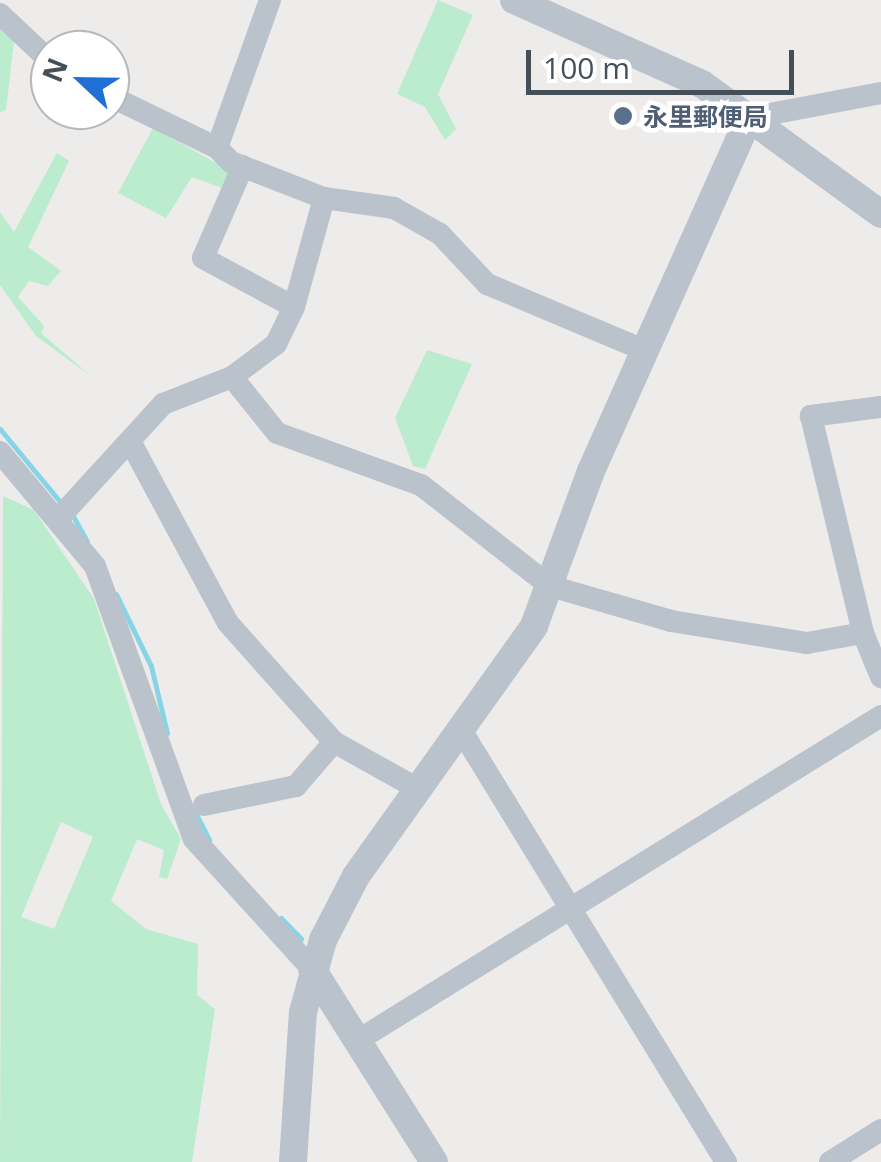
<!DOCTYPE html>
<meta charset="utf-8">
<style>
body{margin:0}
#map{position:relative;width:881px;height:1162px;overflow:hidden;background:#eeebeb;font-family:"Open Sans","Noto Sans JP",sans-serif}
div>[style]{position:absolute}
.green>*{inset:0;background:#baeccd}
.stream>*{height:5px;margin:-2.5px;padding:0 2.5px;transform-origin:2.5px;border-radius:2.5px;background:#88d4e7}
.minor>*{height:22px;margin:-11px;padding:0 11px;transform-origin:11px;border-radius:11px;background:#bac3cb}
.tertiary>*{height:28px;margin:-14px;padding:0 14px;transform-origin:14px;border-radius:14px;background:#bac3cb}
.dots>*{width:28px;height:28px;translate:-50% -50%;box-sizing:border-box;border:5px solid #fff;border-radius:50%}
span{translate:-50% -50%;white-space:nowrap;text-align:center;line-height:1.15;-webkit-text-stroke:9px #fff;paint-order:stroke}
.service-label{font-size:25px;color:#4e5e75;font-weight:700}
.left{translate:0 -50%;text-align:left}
.north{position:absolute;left:30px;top:30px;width:100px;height:100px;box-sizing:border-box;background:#fff;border:2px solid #b5b9bc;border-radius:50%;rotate:292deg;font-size:28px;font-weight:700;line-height:40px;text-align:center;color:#454f58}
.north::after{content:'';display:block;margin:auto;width:35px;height:45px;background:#206fd4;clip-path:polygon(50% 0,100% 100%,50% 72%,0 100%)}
.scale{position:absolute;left:526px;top:50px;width:268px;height:45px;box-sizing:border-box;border:5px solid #454f58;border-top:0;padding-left:12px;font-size:30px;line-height:35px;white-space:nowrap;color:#454f58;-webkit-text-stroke:8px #fff;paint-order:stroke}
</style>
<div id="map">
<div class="green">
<i style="clip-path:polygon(438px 0,473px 15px,438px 94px,456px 129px,445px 140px,425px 107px,397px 94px)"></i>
<i style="clip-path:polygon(0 28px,14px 41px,6px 110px,0 112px)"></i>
<i style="clip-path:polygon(153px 128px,231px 171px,222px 188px,192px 177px,166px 218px,118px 193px)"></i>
<i style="clip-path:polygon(57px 153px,69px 161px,28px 247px,61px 271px,48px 286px,29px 281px,18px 297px,44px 326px,41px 333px,92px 377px,36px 336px,0 285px,0 212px,14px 232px)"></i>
<i style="clip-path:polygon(427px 350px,472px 364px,425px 469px,413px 466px,395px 418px)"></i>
<i style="clip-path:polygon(evenodd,3px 496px,34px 510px,94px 599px,161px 804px,181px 839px,167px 879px,159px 877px,164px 850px,137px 839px,111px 901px,146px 929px,198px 944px,197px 995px,215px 1009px,192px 1162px,0 1162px,3px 496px,61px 822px,93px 837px,54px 929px,21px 917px,61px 822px)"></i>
</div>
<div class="stream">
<i style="left:0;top:429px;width:97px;rotate:50.4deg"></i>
<i style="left:73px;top:516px;width:29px;rotate:61deg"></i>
<i style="left:116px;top:594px;width:80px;rotate:64.1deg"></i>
<i style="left:151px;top:666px;width:69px;rotate:76.6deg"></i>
<i style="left:196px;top:814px;width:29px;rotate:63deg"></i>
<i style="left:281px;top:918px;width:29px;rotate:46deg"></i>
</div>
<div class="minor">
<i style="left:270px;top:0;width:157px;rotate:109.7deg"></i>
<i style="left:217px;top:148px;width:20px;rotate:45deg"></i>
<i style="left:231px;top:162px;width:100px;rotate:21.2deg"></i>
<i style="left:324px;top:198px;width:71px;rotate:8.1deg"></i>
<i style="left:394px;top:208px;width:53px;rotate:29.5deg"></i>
<i style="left:440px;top:234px;width:69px;rotate:46.8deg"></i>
<i style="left:487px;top:284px;width:173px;rotate:22.8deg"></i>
<i style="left:0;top:14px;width:69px;rotate:43.2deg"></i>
<i style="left:110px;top:96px;width:119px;rotate:25.9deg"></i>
<i style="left:749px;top:118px;width:134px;rotate:-10.7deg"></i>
<i style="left:243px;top:166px;width:100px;rotate:113.5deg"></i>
<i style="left:203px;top:258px;width:103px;rotate:28.3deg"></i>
<i style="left:232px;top:377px;width:55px;rotate:-36.9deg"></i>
<i style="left:276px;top:344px;width:41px;rotate:-64.1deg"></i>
<i style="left:294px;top:307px;width:113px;rotate:-74.6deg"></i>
<i style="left:881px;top:407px;width:71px;rotate:172.7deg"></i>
<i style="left:811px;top:416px;width:223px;rotate:76.5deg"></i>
<i style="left:863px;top:633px;width:48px;rotate:67.8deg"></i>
<i style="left:131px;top:443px;width:204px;rotate:61.7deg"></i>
<i style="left:228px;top:623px;width:159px;rotate:48.3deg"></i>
<i style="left:334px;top:742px;width:96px;rotate:29.2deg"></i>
<i style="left:0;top:452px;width:148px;rotate:50.2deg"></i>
<i style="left:95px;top:566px;width:290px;rotate:70.1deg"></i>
<i style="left:194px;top:839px;width:176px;rotate:47.8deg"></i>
<i style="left:58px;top:519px;width:156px;rotate:-47.6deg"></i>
<i style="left:163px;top:404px;width:74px;rotate:-21.4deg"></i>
<i style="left:232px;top:377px;width:72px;rotate:51.2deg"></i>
<i style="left:277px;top:433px;width:153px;rotate:19.9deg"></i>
<i style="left:421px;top:485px;width:164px;rotate:38.1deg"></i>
<i style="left:550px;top:586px;width:126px;rotate:16.1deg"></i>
<i style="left:671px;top:621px;width:138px;rotate:9.2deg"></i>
<i style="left:807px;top:643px;width:57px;rotate:-10.1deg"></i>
<i style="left:461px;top:730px;width:507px;rotate:58.47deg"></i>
<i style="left:204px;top:805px;width:94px;rotate:-11.7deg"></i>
<i style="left:296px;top:786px;width:58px;rotate:-49.2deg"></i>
<i style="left:360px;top:1039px;width:613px;rotate:-31.8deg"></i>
<i style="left:830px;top:1162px;width:60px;rotate:-32.1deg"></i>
</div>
<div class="tertiary">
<i style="left:514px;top:0;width:206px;rotate:24.1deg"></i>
<i style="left:702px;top:84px;width:221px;rotate:36deg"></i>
<i style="left:312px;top:969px;width:228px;rotate:57.7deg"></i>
<i style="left:293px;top:1162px;width:150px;rotate:-86.2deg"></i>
<i style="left:303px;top:1012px;width:75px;rotate:-74.5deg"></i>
<i style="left:323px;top:940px;width:72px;rotate:-62.7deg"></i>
<i style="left:356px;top:876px;width:307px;rotate:-54.5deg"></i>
<i style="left:534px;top:626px;width:165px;rotate:-69.8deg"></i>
<i style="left:591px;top:471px;width:387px;rotate:-65.9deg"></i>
</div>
<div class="dots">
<i style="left:623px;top:116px;background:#5c6f8a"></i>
</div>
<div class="service-label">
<span class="left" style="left:643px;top:116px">永里郵便局</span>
</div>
<div class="north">N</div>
<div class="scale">100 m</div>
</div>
